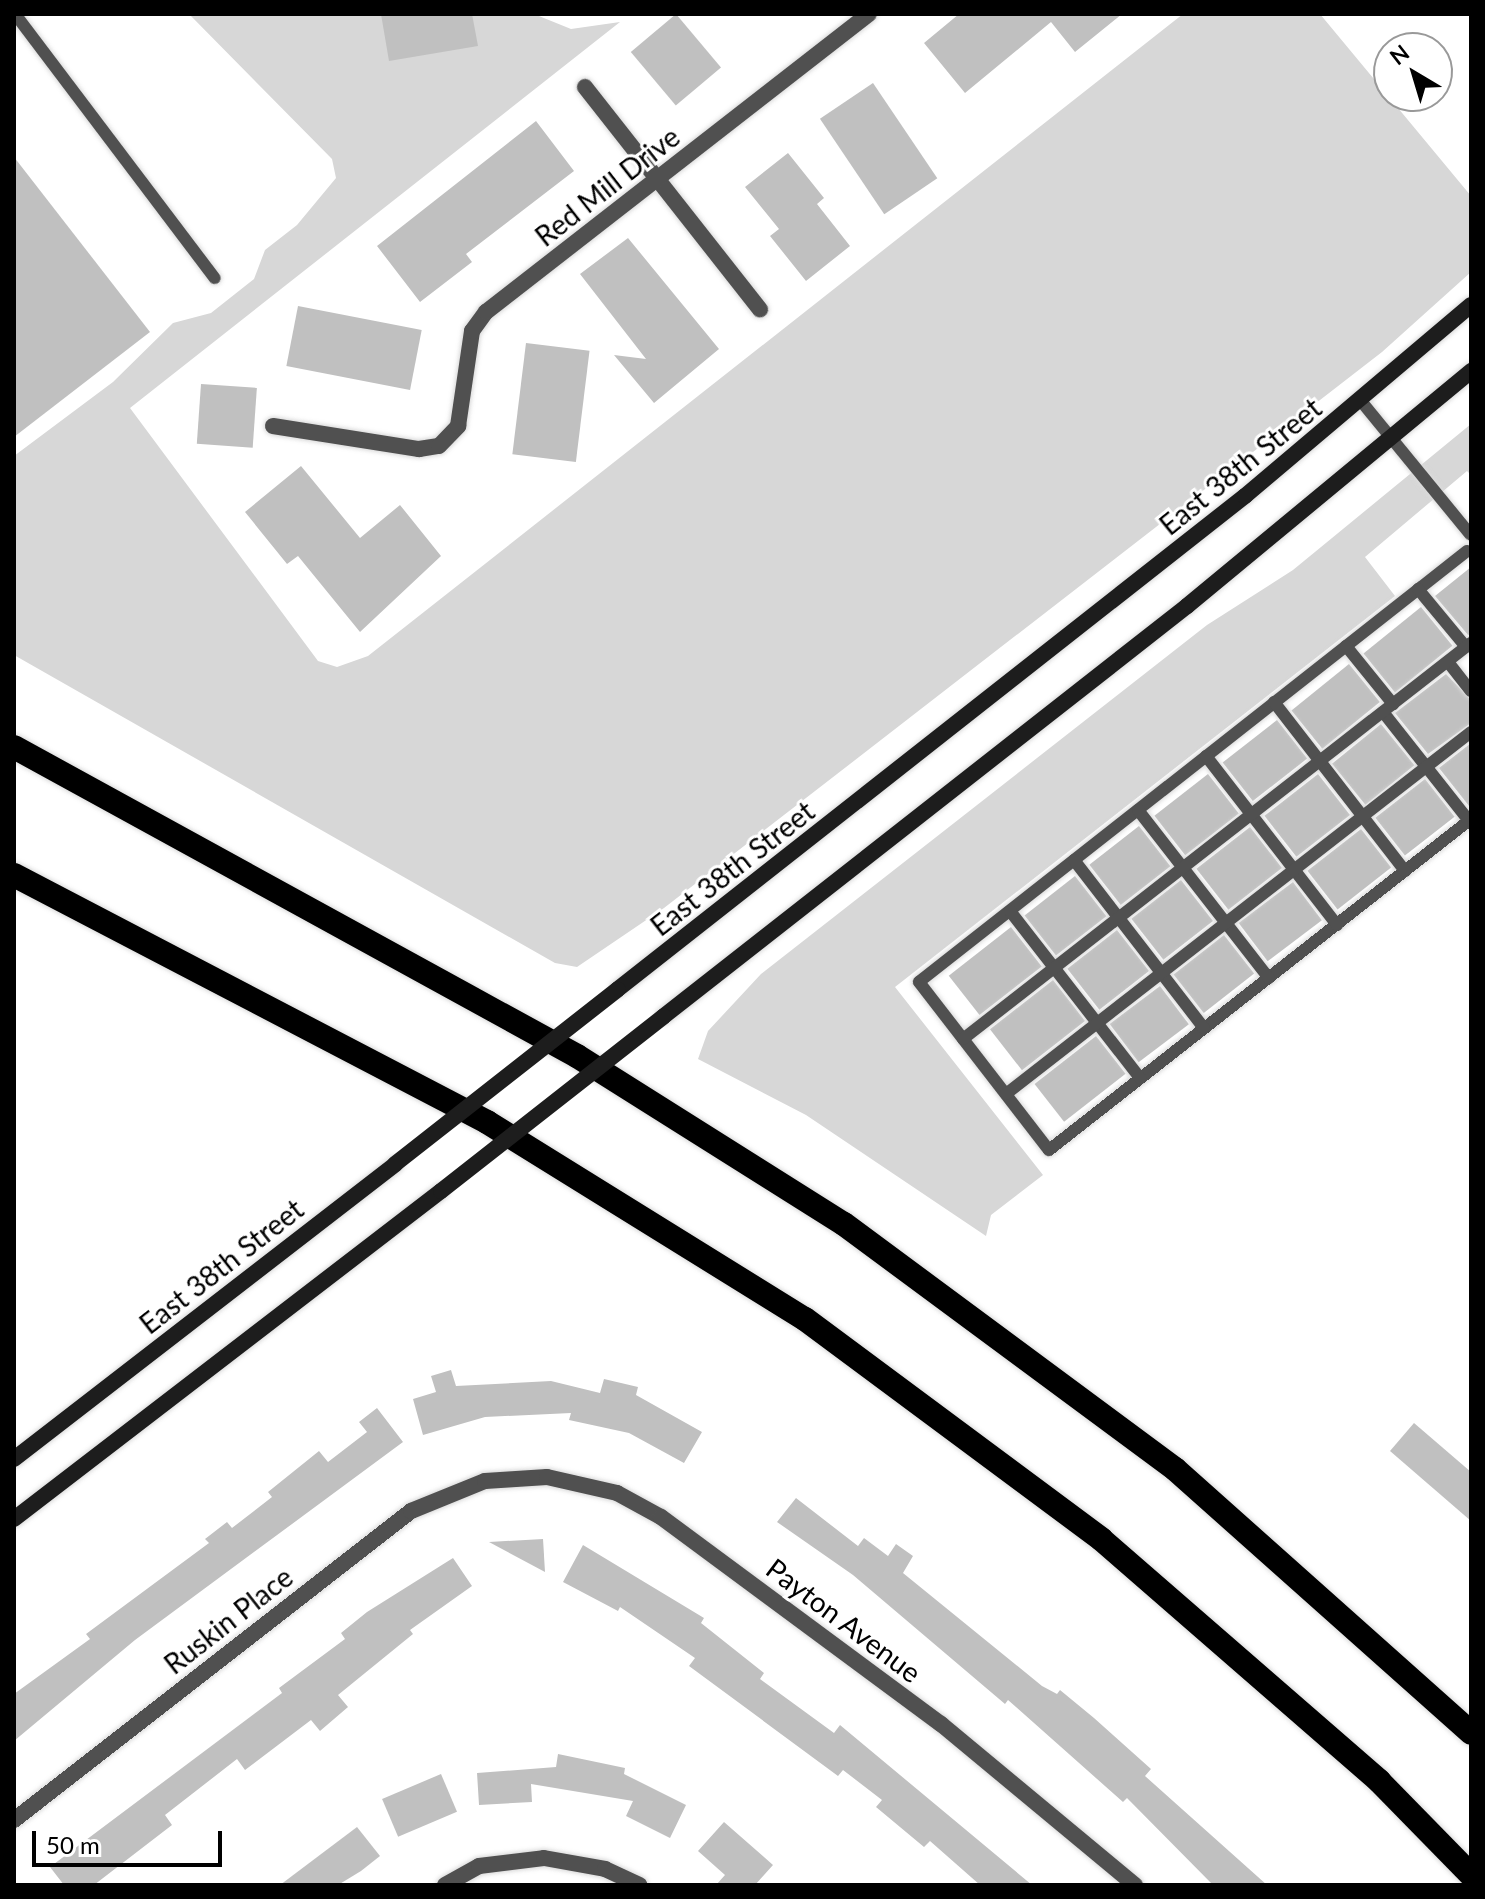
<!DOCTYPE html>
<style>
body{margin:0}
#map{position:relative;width:1485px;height:1899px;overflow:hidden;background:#fff;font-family:Lato,sans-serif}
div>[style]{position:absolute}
.green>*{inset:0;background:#d7d7d7}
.building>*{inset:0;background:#c0c0c0;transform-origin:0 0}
.roads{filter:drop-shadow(0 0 2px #dbdbdb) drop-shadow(0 0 2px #dbdbdb)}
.service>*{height:12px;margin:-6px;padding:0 6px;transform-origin:6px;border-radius:6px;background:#505050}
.minor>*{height:16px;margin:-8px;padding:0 8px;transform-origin:8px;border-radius:8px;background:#505050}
.secondary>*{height:16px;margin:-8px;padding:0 8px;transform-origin:8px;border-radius:8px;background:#1d1d1d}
.motorway>*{height:24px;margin:-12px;padding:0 12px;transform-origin:12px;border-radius:12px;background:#000}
.secondary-bridge>*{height:16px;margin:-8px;padding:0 8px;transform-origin:8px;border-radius:8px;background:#1d1d1d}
span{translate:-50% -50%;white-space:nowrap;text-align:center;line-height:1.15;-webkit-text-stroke:6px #fff;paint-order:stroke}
.street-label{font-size:28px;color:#000}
.frame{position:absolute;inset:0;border:16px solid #000;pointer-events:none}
.north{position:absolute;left:1373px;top:32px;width:80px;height:80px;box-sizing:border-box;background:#fff;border:2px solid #999;border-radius:50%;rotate:322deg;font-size:22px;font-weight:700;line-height:32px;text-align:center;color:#000}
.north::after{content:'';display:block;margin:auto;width:28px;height:36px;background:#000;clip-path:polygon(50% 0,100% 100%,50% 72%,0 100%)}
.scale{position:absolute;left:32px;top:1831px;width:190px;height:36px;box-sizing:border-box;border:4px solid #000;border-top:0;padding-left:10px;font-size:24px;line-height:28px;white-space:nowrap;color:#000;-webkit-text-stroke:6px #fff;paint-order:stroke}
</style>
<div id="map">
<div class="green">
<i style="clip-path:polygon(189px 14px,534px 14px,571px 29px,620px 22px,130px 408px,318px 661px,337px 667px,368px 656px,1183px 14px,1320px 14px,1471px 196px,1471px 272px,1382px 352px,664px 908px,577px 967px,555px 963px,14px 655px,14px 456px,113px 382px,173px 323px,211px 313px,254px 279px,265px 250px,297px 225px,336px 178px,332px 159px)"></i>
<i style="clip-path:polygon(1471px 424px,1471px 475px,1467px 471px,1365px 557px,1395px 596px,895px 987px,1043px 1175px,991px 1215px,986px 1236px,806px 1115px,698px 1059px,708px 1031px,761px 974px,1207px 625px,1293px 570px)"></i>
</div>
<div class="building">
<i style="clip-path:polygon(381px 14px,472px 14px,478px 46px,389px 61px)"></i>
<i style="left:676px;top:14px;width:70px;height:59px;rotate:50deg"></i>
<i style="clip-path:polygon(959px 14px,1122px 14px,1075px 52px,1051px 22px,965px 93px,924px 43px)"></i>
<i style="left:873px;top:83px;width:115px;height:64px;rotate:56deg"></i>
<i style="clip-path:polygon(536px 121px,574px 171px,466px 254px,472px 262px,420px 302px,377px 246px)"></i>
<i style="clip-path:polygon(788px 153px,824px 198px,817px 204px,850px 246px,806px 281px,770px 236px,779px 229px,745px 187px)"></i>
<i style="clip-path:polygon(14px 157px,150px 332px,14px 437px)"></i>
<i style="clip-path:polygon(628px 238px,719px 349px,654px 403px,614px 355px,646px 359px,580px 274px)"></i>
<i style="left:298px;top:306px;width:126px;height:61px;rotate:11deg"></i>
<i style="left:526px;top:343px;width:64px;height:112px;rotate:7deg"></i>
<i style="left:201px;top:384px;width:56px;height:60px;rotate:4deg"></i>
<i style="clip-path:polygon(301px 466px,360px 538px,400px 505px,441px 556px,360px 632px,298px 556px,287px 564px,245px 512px)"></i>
<i style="clip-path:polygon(1471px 567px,1471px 634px,1468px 635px,1435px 596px)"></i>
<i style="left:1421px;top:607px;width:50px;height:74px;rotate:51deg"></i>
<i style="left:1349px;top:664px;width:49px;height:74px;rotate:51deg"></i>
<i style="clip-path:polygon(1446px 674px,1471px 700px,1471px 723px,1428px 754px,1395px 713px)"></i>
<i style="left:1277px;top:720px;width:49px;height:69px;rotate:52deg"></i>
<i style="left:1381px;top:724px;width:53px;height:63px;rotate:51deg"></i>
<i style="clip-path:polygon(1471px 743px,1471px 804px,1469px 806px,1439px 768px)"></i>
<i style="left:1208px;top:774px;width:50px;height:68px;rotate:52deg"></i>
<i style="left:1318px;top:774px;width:52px;height:68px;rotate:52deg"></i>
<i style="left:1425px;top:779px;width:48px;height:63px;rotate:52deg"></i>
<i style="left:1139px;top:826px;width:51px;height:63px;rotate:52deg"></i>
<i style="left:1250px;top:827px;width:52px;height:68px;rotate:52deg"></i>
<i style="left:1361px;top:829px;width:49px;height:68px;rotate:52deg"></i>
<i style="left:1075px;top:876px;width:51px;height:64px;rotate:52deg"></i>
<i style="left:1181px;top:880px;width:52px;height:63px;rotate:52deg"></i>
<i style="left:1293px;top:882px;width:48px;height:68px;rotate:53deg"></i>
<i style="left:1011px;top:927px;width:50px;height:79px;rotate:52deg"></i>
<i style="left:1117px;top:930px;width:52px;height:63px;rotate:52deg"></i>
<i style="left:1224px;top:935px;width:49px;height:64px;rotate:52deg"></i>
<i style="left:1053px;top:980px;width:52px;height:80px;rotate:52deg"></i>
<i style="left:1160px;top:986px;width:48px;height:63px;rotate:53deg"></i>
<i style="left:1096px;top:1036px;width:48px;height:78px;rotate:52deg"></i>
<i style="clip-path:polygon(451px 1370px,456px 1386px,551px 1381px,600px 1393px,604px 1379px,638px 1387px,636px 1395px,702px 1432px,684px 1463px,629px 1433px,569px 1420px,571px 1413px,485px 1417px,423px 1435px,413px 1399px,436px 1392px,431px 1376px)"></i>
<i style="clip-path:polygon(377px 1408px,403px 1442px,135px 1640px,14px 1741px,14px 1694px,90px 1639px,86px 1634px,209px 1543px,205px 1539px,227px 1522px,232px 1528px,272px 1497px,268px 1492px,319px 1451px,328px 1462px,367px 1432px,359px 1422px)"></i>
<i style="clip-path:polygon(1414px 1423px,1471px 1472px,1471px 1521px,1390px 1451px)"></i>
<i style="clip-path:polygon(796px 1498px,858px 1546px,864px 1538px,888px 1556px,896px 1544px,913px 1556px,903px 1573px,1042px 1686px,1057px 1694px,1060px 1690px,1094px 1718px,1151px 1769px,1145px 1776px,1267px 1885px,1213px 1885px,1127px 1798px,1123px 1802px,1008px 1700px,1005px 1704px,853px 1575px,777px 1522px)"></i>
<i style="clip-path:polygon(543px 1539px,545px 1572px,489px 1542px)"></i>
<i style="clip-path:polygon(583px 1545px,704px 1618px,701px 1623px,764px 1673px,760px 1679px,834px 1733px,840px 1725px,1032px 1885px,980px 1885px,930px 1841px,924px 1847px,876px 1807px,882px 1800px,843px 1770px,838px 1776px,689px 1666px,695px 1658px,620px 1607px,618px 1611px,563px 1582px)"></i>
<i style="clip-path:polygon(453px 1558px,472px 1586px,410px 1630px,413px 1634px,338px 1695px,348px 1707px,320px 1731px,311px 1720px,245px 1770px,237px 1759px,165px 1815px,172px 1825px,94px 1885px,64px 1885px,50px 1867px,282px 1693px,279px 1688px,345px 1639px,341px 1633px,367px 1612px)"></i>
<i style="clip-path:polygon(558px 1754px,625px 1768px,624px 1774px,686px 1805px,670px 1838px,626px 1816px,633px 1801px,531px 1784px,532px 1802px,479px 1805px,477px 1773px,556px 1767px)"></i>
<i style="left:441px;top:1774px;width:41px;height:64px;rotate:67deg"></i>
<i style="clip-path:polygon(724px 1822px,773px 1865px,755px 1885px,716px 1885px,725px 1875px,698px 1851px)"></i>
<i style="clip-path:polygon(357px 1827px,380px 1856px,361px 1871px,338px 1885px,280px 1885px)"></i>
</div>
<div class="roads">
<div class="service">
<i style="left:15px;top:14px;width:331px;rotate:52.9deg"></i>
<i style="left:1361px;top:401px;width:172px;rotate:50.7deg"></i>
<i style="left:1467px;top:551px;width:697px;rotate:141.82deg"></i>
<i style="left:919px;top:982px;width:212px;rotate:52.3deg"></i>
<i style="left:1049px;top:1150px;width:536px;rotate:-38.11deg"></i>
<i style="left:1418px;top:589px;width:75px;rotate:50.4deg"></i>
<i style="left:1346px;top:646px;width:75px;rotate:51deg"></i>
<i style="left:1448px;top:662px;width:37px;rotate:52deg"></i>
<i style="left:1274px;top:702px;width:214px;rotate:52.2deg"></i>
<i style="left:1383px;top:712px;width:139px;rotate:51.7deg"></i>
<i style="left:1206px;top:756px;width:214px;rotate:52.2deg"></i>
<i style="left:1138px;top:810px;width:213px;rotate:52.1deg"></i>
<i style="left:1074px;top:860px;width:212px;rotate:52.3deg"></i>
<i style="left:1010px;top:911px;width:212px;rotate:52.1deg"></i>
<i style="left:963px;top:1039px;width:644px;rotate:-37.94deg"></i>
<i style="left:1006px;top:1094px;width:589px;rotate:-37.9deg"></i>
</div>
<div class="minor">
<i style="left:585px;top:87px;width:283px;rotate:51.8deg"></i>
<i style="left:273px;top:426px;width:148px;rotate:9deg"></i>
<i style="left:419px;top:449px;width:20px;rotate:-9deg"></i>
<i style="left:439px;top:446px;width:28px;rotate:-46deg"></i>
<i style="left:458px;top:426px;width:96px;rotate:-81.6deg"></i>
<i style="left:472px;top:331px;width:24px;rotate:-54deg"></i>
<i style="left:486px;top:312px;width:485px;rotate:-37.9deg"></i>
<i style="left:14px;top:1820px;width:503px;rotate:-37.89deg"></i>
<i style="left:411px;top:1511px;width:80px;rotate:-22.1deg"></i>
<i style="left:485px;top:1481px;width:62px;rotate:-3.7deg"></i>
<i style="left:547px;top:1477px;width:72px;rotate:12.9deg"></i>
<i style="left:617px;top:1493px;width:50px;rotate:28.6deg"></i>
<i style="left:661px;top:1517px;width:348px;rotate:36.5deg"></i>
<i style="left:941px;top:1724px;width:252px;rotate:39.7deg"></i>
<i style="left:445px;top:1885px;width:39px;rotate:-29deg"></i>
<i style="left:479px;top:1866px;width:65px;rotate:-7deg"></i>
<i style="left:544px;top:1858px;width:62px;rotate:10.2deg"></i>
<i style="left:605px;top:1869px;width:38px;rotate:25deg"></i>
</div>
<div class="secondary">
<i style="left:618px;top:989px;width:798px;rotate:-38.18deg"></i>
<i style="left:1245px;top:496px;width:296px;rotate:-40.2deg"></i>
<i style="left:664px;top:1016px;width:665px;rotate:-38.09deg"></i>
<i style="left:1187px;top:606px;width:369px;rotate:-39.6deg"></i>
<i style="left:14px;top:1459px;width:482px;rotate:-37.7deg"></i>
<i style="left:14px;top:1519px;width:538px;rotate:-37.53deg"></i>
</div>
<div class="motorway">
<i style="left:14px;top:747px;width:642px;rotate:28.76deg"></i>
<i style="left:577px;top:1056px;width:315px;rotate:32.2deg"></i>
<i style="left:844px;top:1224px;width:412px;rotate:36.5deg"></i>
<i style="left:1175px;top:1469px;width:397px;rotate:41.7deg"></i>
<i style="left:14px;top:875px;width:534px;rotate:27.57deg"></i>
<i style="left:487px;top:1122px;width:374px;rotate:31.8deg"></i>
<i style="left:805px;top:1319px;width:369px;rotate:36.6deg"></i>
<i style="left:1101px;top:1539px;width:369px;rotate:41deg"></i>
<i style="left:1379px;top:1781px;width:132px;rotate:45.6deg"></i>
</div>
</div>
<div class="secondary-bridge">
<i style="left:395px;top:1164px;width:283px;rotate:-38.1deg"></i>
<i style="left:441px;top:1191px;width:283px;rotate:-38.1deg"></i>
</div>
<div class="street-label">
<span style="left:607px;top:186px;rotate:-38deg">Red Mill Drive</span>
<span style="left:1240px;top:466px;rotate:-39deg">East 38th Street</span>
<span style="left:732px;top:868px;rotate:-38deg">East 38th Street</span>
<span style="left:221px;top:1266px;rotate:-38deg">East 38th Street</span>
<span style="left:228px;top:1620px;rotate:-38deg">Ruskin Place</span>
<span style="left:844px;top:1620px;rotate:37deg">Payton Avenue</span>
</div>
<div class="frame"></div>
<div class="north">N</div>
<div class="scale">50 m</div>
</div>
